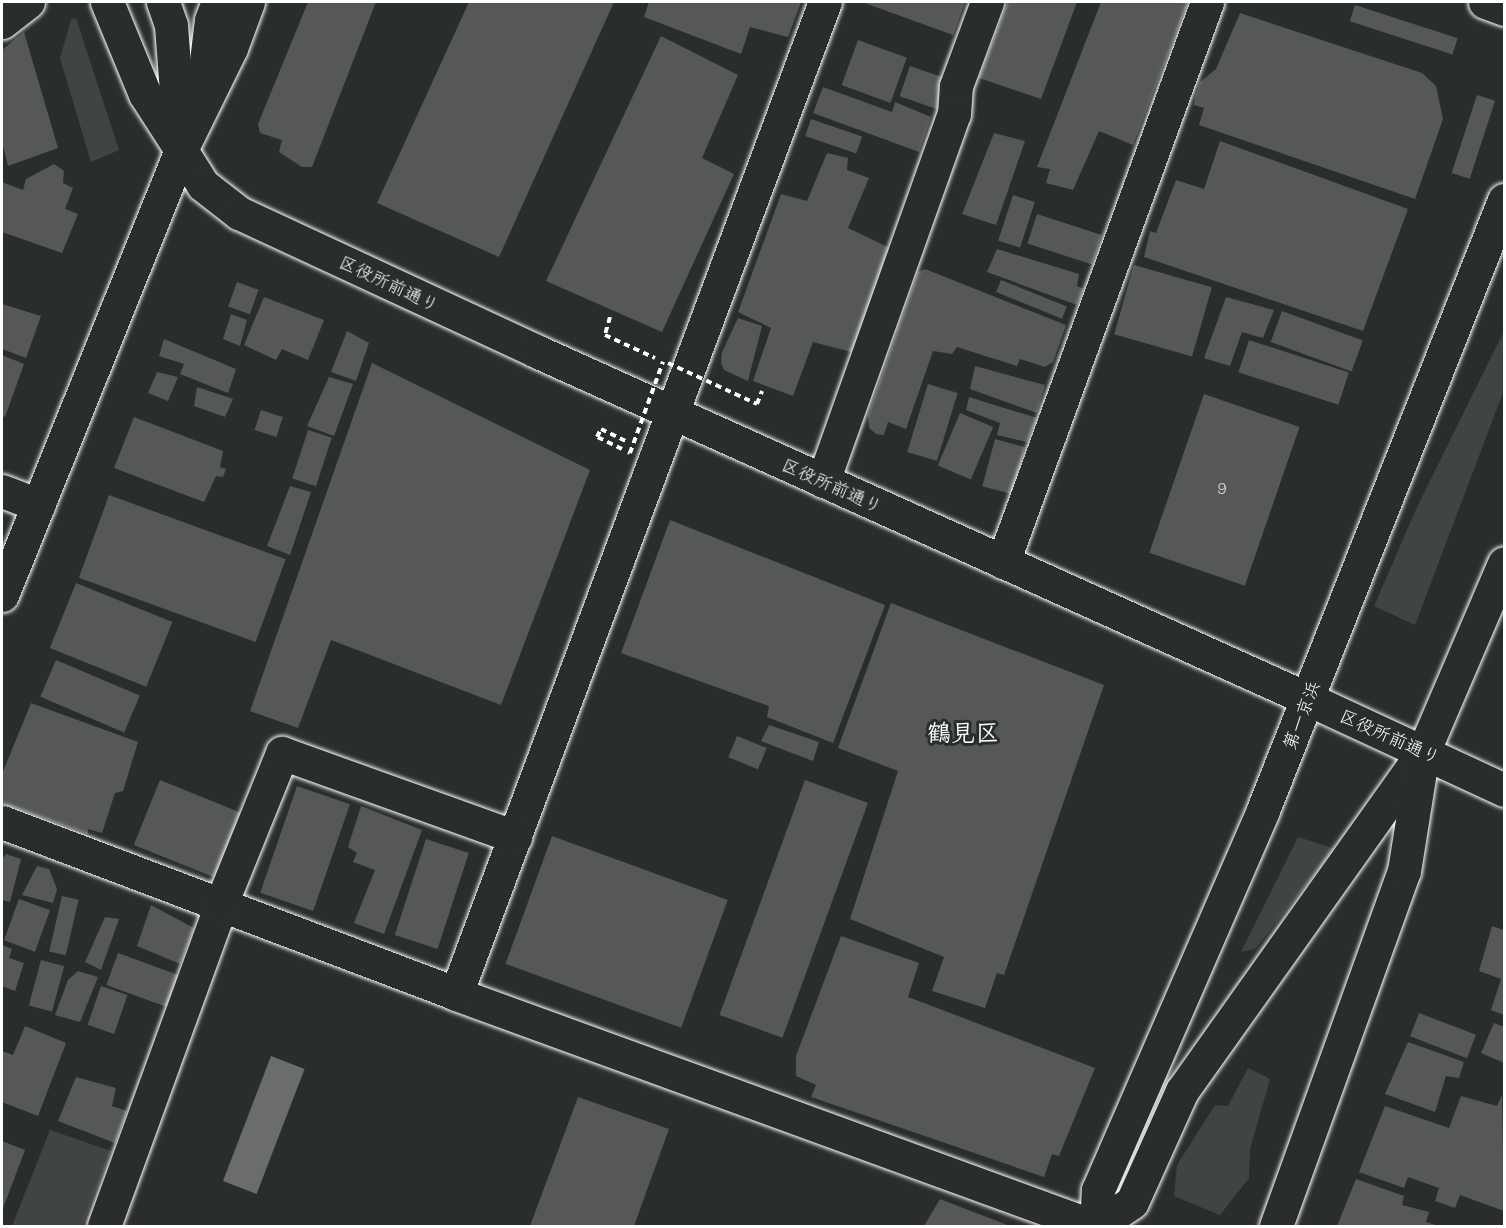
<!DOCTYPE html>
<meta charset="utf-8">
<style>
body{margin:0}
#map{position:relative;width:1506px;height:1228px;overflow:hidden;background:#2a2d2e;font-family:Mali,"Klee One",sans-serif}
div>[style]{position:absolute}
.green>*{inset:0;background:#414445}
.water>*{inset:0;background:#6a6c6d;transform-origin:0 0}
.building>*{inset:0;background:#555758;transform-origin:0 0}
.path>*{height:4px;margin-top:-2px;transform-origin:0;background:repeating-linear-gradient(90deg,#fff 0 6px,transparent 0 10.5px)}
.roads{filter:drop-shadow(0 0 2px #fff) drop-shadow(0 0 2px #fff)}
.minor>*{height:33px;margin:-16.5px;padding:0 16.5px;transform-origin:16.5px;border-radius:16.5px;background:#2a2d2e}
.tertiary>*{height:33px;margin:-16.5px;padding:0 16.5px;transform-origin:16.5px;border-radius:16.5px;background:#2a2d2e}
.primary>*{height:33px;margin:-16.5px;padding:0 16.5px;transform-origin:16.5px;border-radius:16.5px;background:#2a2d2e}
.trunk>*{height:33px;margin:-16.5px;padding:0 16.5px;transform-origin:16.5px;border-radius:16.5px;background:#2a2d2e}
.path-bridge>*{height:4px;margin-top:-2px;transform-origin:0;background:repeating-linear-gradient(90deg,#fff 0 6px,transparent 0 10.5px)}
span{translate:-50% -50%;white-space:nowrap;text-align:center;line-height:1.15;-webkit-text-stroke:6px #2a2d2e;paint-order:stroke}
.number-label{font-size:15px;color:#d4d5d5}
.number-label span{-webkit-text-stroke-width:0}
.street-label{font-size:18px;color:#fff}
.district-label{font-size:24px;color:#fff;font-weight:700}
.frame{position:absolute;inset:0;border:3px solid #fff;pointer-events:none}
</style>
<div id="map">
<div class="green">
<i style="clip-path:polygon(76px 18px,119px 150px,91px 162px,60px 58px,71px 20px)"></i>
<i style="clip-path:polygon(1504px 331px,1504px 390px,1415px 625px,1374px 606px,1417px 507px)"></i>
<i style="clip-path:polygon(1298px 837px,1335px 849px,1255px 949px,1241px 952px)"></i>
<i style="clip-path:polygon(1248px 1068px,1270px 1079px,1250px 1149px,1249px 1178px,1220px 1215px,1174px 1196px,1177px 1165px,1215px 1105px,1228px 1106px)"></i>
<i style="clip-path:polygon(50px 1130px,111px 1151px,82px 1226px,12px 1226px)"></i>
</div>
<div class="water">
<i style="left:271px;top:1056px;width:36px;height:134px;rotate:21deg"></i>
</div>
<div class="building">
<i style="clip-path:polygon(308px 2px,376px 2px,312px 167px,302px 167px,279px 152px,282px 140px,260px 133px,258px 124px)"></i>
<i style="clip-path:polygon(469px 2px,614px 2px,499px 257px,377px 203px)"></i>
<i style="clip-path:polygon(649px 2px,801px 2px,788px 37px,750px 27px,741px 54px,644px 17px)"></i>
<i style="clip-path:polygon(862px 2px,965px 2px,953px 35px)"></i>
<i style="clip-path:polygon(1008px 2px,1077px 2px,1041px 99px,979px 78px)"></i>
<i style="clip-path:polygon(1101px 2px,1188px 2px,1133px 145px,1099px 131px,1073px 190px,1046px 183px,1050px 169px,1037px 167px)"></i>
<i style="left:1355px;top:5px;width:108px;height:17px;rotate:18deg"></i>
<i style="clip-path:polygon(1240px 13px,1422px 73px,1436px 86px,1443px 119px,1415px 199px,1199px 125px,1204px 108px,1194px 105px,1195px 97px,1200px 82px,1216px 69px)"></i>
<i style="clip-path:polygon(24px 32px,58px 148px,8px 166px,2px 142px,2px 50px)"></i>
<i style="clip-path:polygon(661px 36px,738px 75px,702px 158px,734px 174px,662px 332px,546px 281px)"></i>
<i style="left:858px;top:40px;width:52px;height:48px;rotate:20deg"></i>
<i style="left:910px;top:66px;width:40px;height:32px;rotate:19deg"></i>
<i style="clip-path:polygon(823px 87px,892px 112px,895px 102px,931px 117px,919px 152px,813px 113px)"></i>
<i style="left:1477px;top:95px;width:19px;height:82px;rotate:18deg"></i>
<i style="left:811px;top:119px;width:54px;height:18px;rotate:19deg"></i>
<i style="clip-path:polygon(994px 133px,1025px 141px,996px 225px,962px 214px)"></i>
<i style="clip-path:polygon(1220px 141px,1408px 209px,1363px 331px,1144px 257px,1150px 231px,1156px 233px,1176px 180px,1204px 189px)"></i>
<i style="clip-path:polygon(827px 153px,848px 158px,847px 170px,869px 178px,848px 228px,894px 250px,855px 353px,813px 342px,793px 396px,753px 381px,771px 328px,738px 312px,781px 194px,807px 201px)"></i>
<i style="clip-path:polygon(54px 164px,64px 171px,63px 183px,73px 188px,65px 209px,78px 214px,62px 253px,2px 232px,2px 182px,23px 190px,26px 179px)"></i>
<i style="left:1013px;top:195px;width:23px;height:48px;rotate:18deg"></i>
<i style="left:1037px;top:214px;width:68px;height:31px;rotate:18deg"></i>
<i style="clip-path:polygon(997px 249px,1079px 274px,1077px 286px,1084px 289px,1077px 305px,987px 272px)"></i>
<i style="left:1134px;top:265px;width:81px;height:72px;rotate:16deg"></i>
<i style="clip-path:polygon(925px 269px,1066px 325px,1053px 362px,1045px 367px,1020px 359px,1017px 366px,957px 347px,952px 354px,933px 351px,906px 429px,888px 422px,884px 435px,876px 434px,869px 428px,868px 415px,918px 272px)"></i>
<i style="left:1001px;top:280px;width:71px;height:13px;rotate:22deg"></i>
<i style="left:237px;top:282px;width:23px;height:26px;rotate:20deg"></i>
<i style="clip-path:polygon(264px 297px,324px 320px,308px 360px,282px 349px,276px 360px,244px 345px)"></i>
<i style="clip-path:polygon(1226px 297px,1274px 310px,1263px 338px,1242px 332px,1230px 366px,1204px 358px)"></i>
<i style="clip-path:polygon(2px 304px,41px 316px,26px 358px,2px 349px)"></i>
<i style="left:1282px;top:311px;width:86px;height:33px;rotate:20deg"></i>
<i style="clip-path:polygon(231px 314px,247px 320px,240px 346px,223px 339px)"></i>
<i style="clip-path:polygon(738px 318px,762px 326px,748px 381px,724px 370px,721px 363px,722px 352px)"></i>
<i style="clip-path:polygon(347px 331px,369px 343px,356px 381px,331px 372px)"></i>
<i style="clip-path:polygon(164px 339px,236px 369px,228px 393px,180px 374px,184px 364px,159px 356px)"></i>
<i style="left:1249px;top:340px;width:105px;height:34px;rotate:18deg"></i>
<i style="clip-path:polygon(2px 355px,24px 364px,5px 417px,2px 416px)"></i>
<i style="clip-path:polygon(372px 363px,590px 470px,501px 705px,331px 640px,298px 728px,250px 711px)"></i>
<i style="clip-path:polygon(975px 366px,1045px 385px,1037px 413px,970px 389px)"></i>
<i style="clip-path:polygon(157px 372px,178px 377px,168px 401px,148px 393px)"></i>
<i style="clip-path:polygon(329px 377px,353px 384px,334px 436px,307px 426px)"></i>
<i style="left:928px;top:384px;width:31px;height:71px;rotate:17deg"></i>
<i style="clip-path:polygon(197px 387px,233px 399px,225px 417px,194px 406px)"></i>
<i style="left:1204px;top:394px;width:101px;height:168px;rotate:19deg"></i>
<i style="clip-path:polygon(969px 397px,1037px 418px,1027px 442px,997px 435px,1000px 423px,966px 410px)"></i>
<i style="left:261px;top:410px;width:23px;height:21px;rotate:18deg"></i>
<i style="left:960px;top:413px;width:36px;height:57px;rotate:23deg"></i>
<i style="clip-path:polygon(134px 417px,223px 451px,220px 467px,226px 469px,223px 477px,216px 476px,204px 502px,114px 468px)"></i>
<i style="left:308px;top:430px;width:25px;height:51px;rotate:18deg"></i>
<i style="left:995px;top:439px;width:31px;height:49px;rotate:15deg"></i>
<i style="clip-path:polygon(290px 486px,311px 492px,290px 555px,267px 546px)"></i>
<i style="left:109px;top:495px;width:188px;height:88px;rotate:20deg"></i>
<i style="clip-path:polygon(670px 520px,885px 605px,833px 743px,767px 717px,769px 706px,621px 653px)"></i>
<i style="left:76px;top:583px;width:104px;height:70px;rotate:22deg"></i>
<i style="clip-path:polygon(891px 603px,1104px 685px,1004px 975px,997px 973px,985px 1008px,932px 991px,944px 957px,850px 919px,898px 771px,838px 748px)"></i>
<i style="left:56px;top:660px;width:91px;height:40px;rotate:23deg"></i>
<i style="clip-path:polygon(31px 703px,138px 742px,123px 791px,115px 793px,102px 833px,88px 829px,88px 834px,2px 803px,2px 774px)"></i>
<i style="clip-path:polygon(769px 725px,819px 742px,813px 761px,761px 741px)"></i>
<i style="left:737px;top:736px;width:32px;height:23px;rotate:22deg"></i>
<i style="left:160px;top:780px;width:92px;height:70px;rotate:22deg"></i>
<i style="left:805px;top:780px;width:67px;height:250px;rotate:20deg"></i>
<i style="left:297px;top:786px;width:56px;height:113px;rotate:19deg"></i>
<i style="clip-path:polygon(361px 806px,422px 830px,384px 934px,354px 923px,375px 870px,353px 862px,357px 853px,348px 847px)"></i>
<i style="left:552px;top:836px;width:187px;height:136px;rotate:20deg"></i>
<i style="left:426px;top:839px;width:45px;height:101px;rotate:18deg"></i>
<i style="clip-path:polygon(6px 854px,21px 859px,10px 902px,2px 900px,2px 859px)"></i>
<i style="clip-path:polygon(37px 866px,49px 869px,57px 889px,53px 903px,22px 895px)"></i>
<i style="left:62px;top:896px;width:17px;height:57px;rotate:13deg"></i>
<i style="left:19px;top:899px;width:33px;height:44px;rotate:20deg"></i>
<i style="clip-path:polygon(151px 905px,194px 928px,180px 964px,137px 946px)"></i>
<i style="clip-path:polygon(105px 917px,119px 919px,101px 970px,85px 962px)"></i>
<i style="clip-path:polygon(1492px 926px,1504px 930px,1504px 1015px,1491px 1010px,1501px 979px,1479px 971px)"></i>
<i style="clip-path:polygon(841px 936px,919px 963px,908px 997px,1095px 1068px,1059px 1156px,1052px 1154px,1044px 1177px,811px 1097px,816px 1085px,796px 1076px,796px 1056px)"></i>
<i style="clip-path:polygon(2px 945px,12px 949px,9px 958px,24px 963px,15px 991px,2px 986px)"></i>
<i style="left:118px;top:953px;width:70px;height:34px;rotate:20deg"></i>
<i style="left:41px;top:960px;width:24px;height:47px;rotate:15deg"></i>
<i style="clip-path:polygon(78px 971px,98px 977px,80px 1022px,55px 1015px,68px 980px)"></i>
<i style="left:101px;top:986px;width:28px;height:41px;rotate:19deg"></i>
<i style="left:1419px;top:1013px;width:61px;height:25px;rotate:21deg"></i>
<i style="clip-path:polygon(1494px 1023px,1504px 1027px,1504px 1063px,1481px 1053px)"></i>
<i style="clip-path:polygon(25px 1026px,66px 1043px,38px 1116px,2px 1102px,2px 1051px,13px 1055px)"></i>
<i style="clip-path:polygon(1408px 1042px,1464px 1062px,1459px 1078px,1446px 1076px,1435px 1112px,1385px 1094px)"></i>
<i style="clip-path:polygon(76px 1077px,116px 1088px,112px 1106px,127px 1111px,115px 1143px,58px 1121px)"></i>
<i style="clip-path:polygon(1502px 1095px,1504px 1211px,1460px 1195px,1455px 1208px,1435px 1201px,1439px 1188px,1408px 1177px,1404px 1188px,1359px 1172px,1385px 1106px,1449px 1128px,1461px 1096px,1497px 1106px)"></i>
<i style="clip-path:polygon(578px 1097px,669px 1129px,634px 1226px,530px 1226px)"></i>
<i style="clip-path:polygon(2px 1141px,25px 1150px,2px 1211px)"></i>
<i style="clip-path:polygon(1356px 1179px,1404px 1196px,1402px 1205px,1429px 1212px,1426px 1222px,1439px 1226px,1337px 1226px)"></i>
<i style="clip-path:polygon(940px 1199px,1010px 1226px,924px 1226px)"></i>
</div>
<div class="path">
<i style="left:610px;top:317px;width:19px;rotate:106deg"></i>
<i style="left:605px;top:335px;width:55px;rotate:24.7deg"></i>
<i style="left:757px;top:404px;width:14px;rotate:-69deg"></i>
<i style="left:622px;top:449px;width:28px;rotate:-154deg"></i>
<i style="left:597px;top:437px;width:9px;rotate:-63deg"></i>
<i style="left:601px;top:429px;width:28px;rotate:26deg"></i>
</div>
<div class="roads">
<div class="minor">
<i style="left:2px;top:22px;width:33px;rotate:-38deg"></i>
<i style="left:823px;top:481px;width:390px;rotate:-70.4deg"></i>
<i style="left:954px;top:114px;width:28px;rotate:-86deg"></i>
<i style="left:956px;top:86px;width:90px;rotate:-69.7deg"></i>
<i style="left:2px;top:491px;width:39px;rotate:21deg"></i>
<i style="left:1003px;top:562px;width:596px;rotate:-69.98deg"></i>
<i style="left:2px;top:822px;width:485px;rotate:20.7deg"></i>
<i style="left:456px;top:994px;width:678px;rotate:20.01deg"></i>
<i style="left:456px;top:994px;width:1058px;rotate:-69.6deg"></i>
<i style="left:104px;top:1226px;width:343px;rotate:-70deg"></i>
<i style="left:221px;top:904px;width:163px;rotate:-68deg"></i>
<i style="left:282px;top:753px;width:248px;rotate:19.8deg"></i>
</div>
<div class="tertiary">
<i style="left:107px;top:2px;width:100px;rotate:67.6deg"></i>
<i style="left:145px;top:94px;width:67px;rotate:57.3deg"></i>
<i style="left:181px;top:150px;width:41px;rotate:57.8deg"></i>
<i style="left:203px;top:185px;width:46px;rotate:37.9deg"></i>
<i style="left:239px;top:213px;width:327px;rotate:24.9deg"></i>
<i style="left:536px;top:351px;width:847px;rotate:24.26deg"></i>
<i style="left:163px;top:2px;width:24px;rotate:71deg"></i>
<i style="left:171px;top:25px;width:121px;rotate:85.7deg"></i>
<i style="left:1485px;top:2px;width:20px;rotate:20deg"></i>
<i style="left:203px;top:86px;width:66px;rotate:-83.1deg"></i>
<i style="left:211px;top:20px;width:19px;rotate:-69deg"></i>
<i style="left:2px;top:595px;width:480px;rotate:-68.1deg"></i>
<i style="left:181px;top:150px;width:114px;rotate:-63.9deg"></i>
<i style="left:231px;top:48px;width:49px;rotate:-69.7deg"></i>
</div>
<div class="primary">
<i style="left:1308px;top:699px;width:216px;rotate:24.9deg"></i>
</div>
<div class="trunk">
<i style="left:1096px;top:1226px;width:36px;rotate:-87deg"></i>
<i style="left:1098px;top:1190px;width:414px;rotate:-66.5deg"></i>
<i style="left:1263px;top:810px;width:656px;rotate:-68.44deg"></i>
<i style="left:1097px;top:1226px;width:42px;rotate:-34.4deg"></i>
<i style="left:1132px;top:1202px;width:122px;rotate:-65.8deg"></i>
<i style="left:1182px;top:1091px;width:418px;rotate:-54.6deg"></i>
<i style="left:1424px;top:750px;width:203px;rotate:-66.8deg"></i>
<i style="left:1276px;top:1226px;width:377px;rotate:-70.2deg"></i>
<i style="left:1404px;top:871px;width:114px;rotate:-80.9deg"></i>
</div>
</div>
<div class="path-bridge">
<i style="left:668px;top:363px;width:98px;rotate:24.7deg"></i>
<i style="left:628px;top:452px;width:2px;rotate:27deg"></i>
<i style="left:630px;top:453px;width:97px;rotate:-70.1deg"></i>
</div>
<div class="number-label">
<span style="left:1222px;top:489px">9</span>
</div>
<div class="street-label">
<span style="left:389px;top:283px;rotate:25deg">区役所前通り</span>
<span style="left:832px;top:485px;rotate:24deg">区役所前通り</span>
<span style="left:1301px;top:715px;rotate:-69deg">第一京浜</span>
<span style="left:1390px;top:736px;rotate:24deg">区役所前通り</span>
</div>
<div class="district-label">
<span style="left:963px;top:732px">鶴見区</span>
</div>
<div class="frame"></div>
</div>
